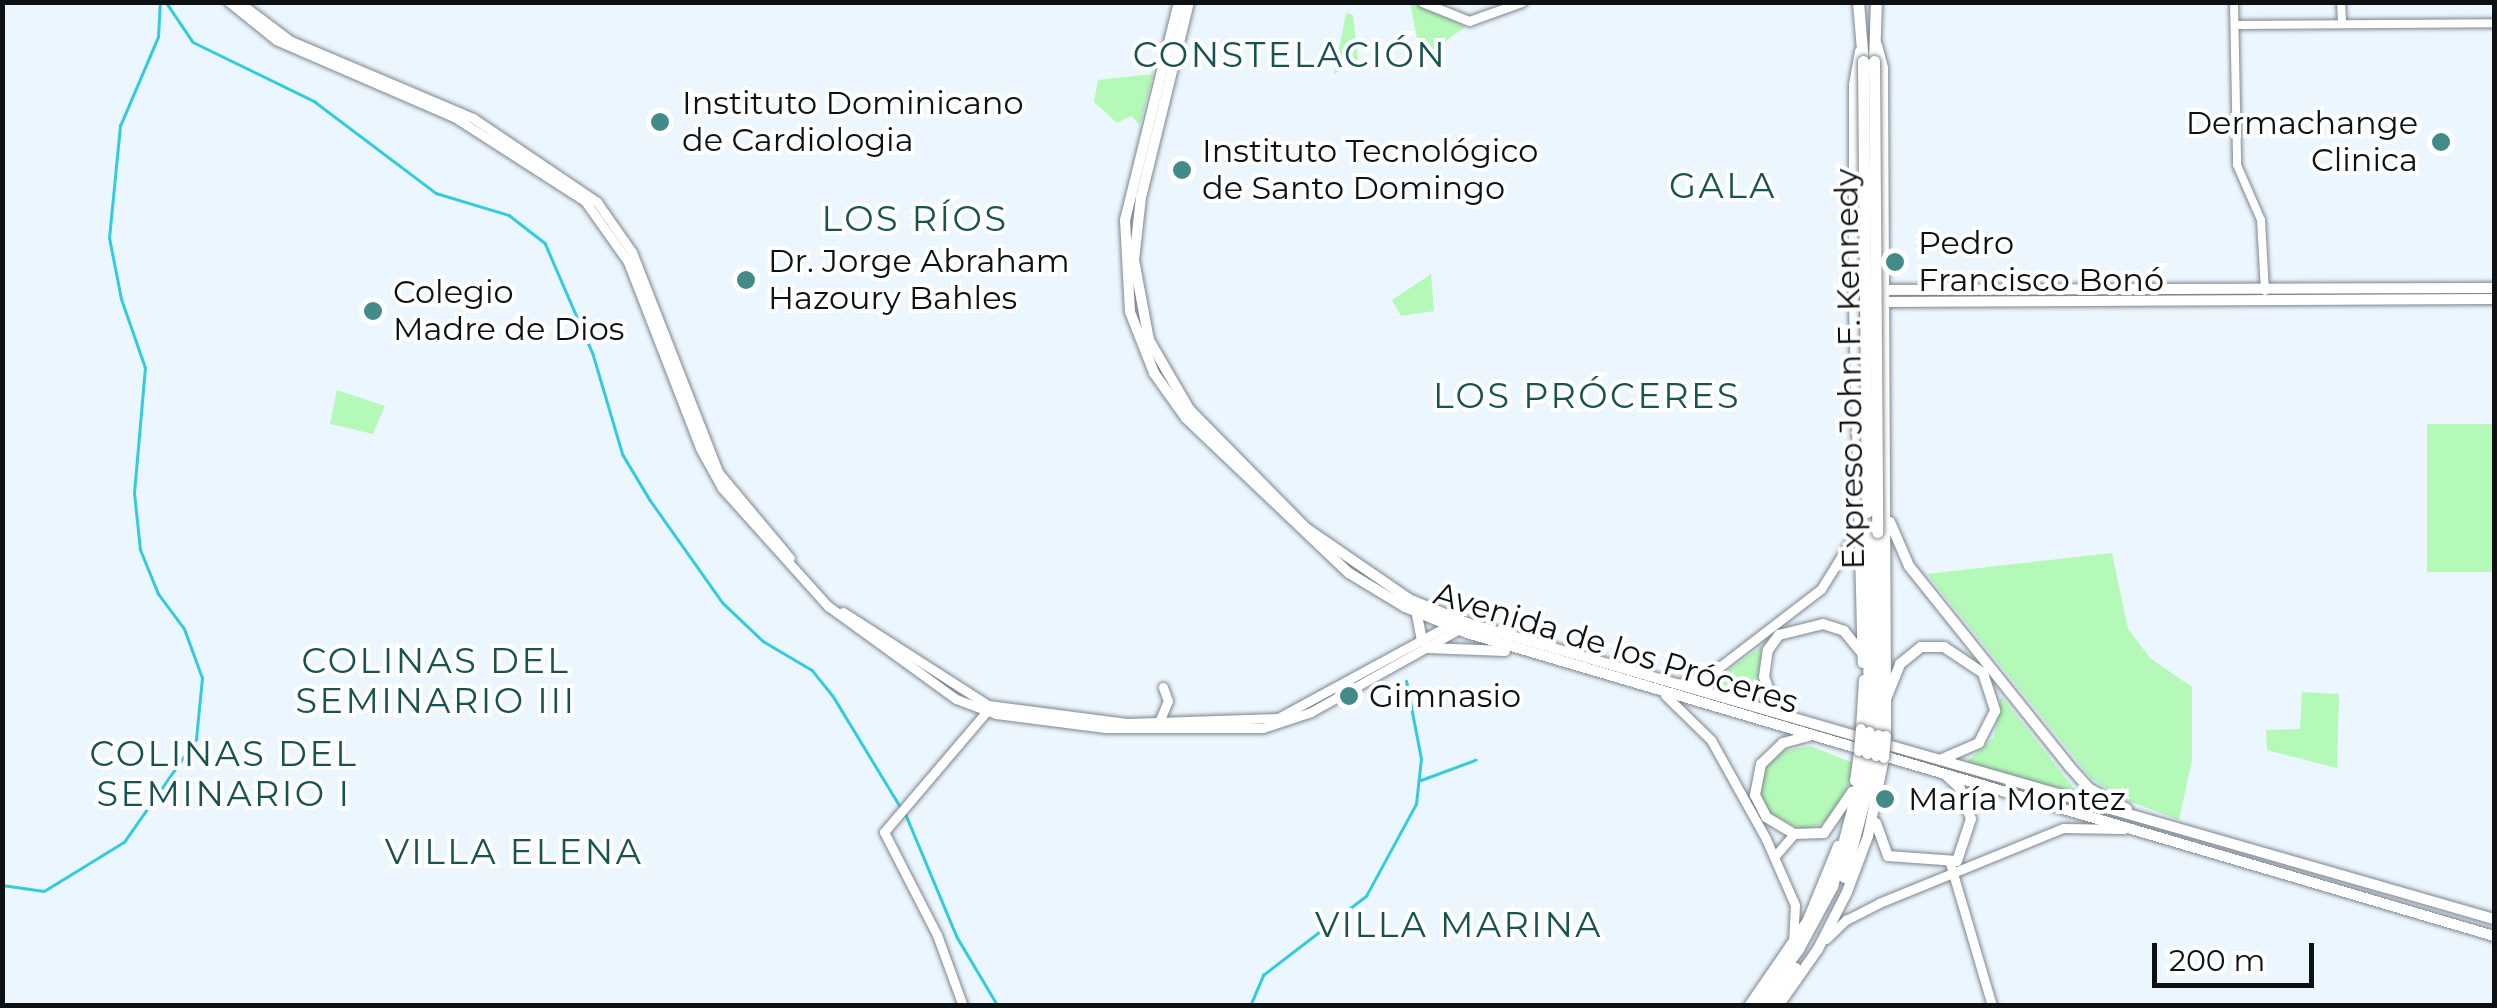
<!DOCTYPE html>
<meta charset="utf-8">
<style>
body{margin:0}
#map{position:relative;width:2497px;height:1008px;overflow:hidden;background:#ecf6fe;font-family:Montserrat,sans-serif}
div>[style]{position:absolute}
.green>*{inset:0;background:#b4f9b8;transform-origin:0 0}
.stream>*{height:2.5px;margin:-1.25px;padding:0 1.25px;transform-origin:1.25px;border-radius:1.25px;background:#33ccde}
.roads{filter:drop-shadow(0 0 2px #7d858d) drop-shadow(0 0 2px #7d858d)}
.tertiary>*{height:8px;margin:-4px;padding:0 4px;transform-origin:4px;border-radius:4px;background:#fff}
.secondary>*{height:9px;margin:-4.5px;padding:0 4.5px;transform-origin:4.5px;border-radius:4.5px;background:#fff}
.primary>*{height:10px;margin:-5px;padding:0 5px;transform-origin:5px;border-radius:5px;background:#fff}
.trunk>*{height:11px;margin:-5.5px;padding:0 5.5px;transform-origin:5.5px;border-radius:5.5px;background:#fff}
.bridges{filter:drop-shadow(0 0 2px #7d858d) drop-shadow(0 0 2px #7d858d)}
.primary-bridge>*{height:10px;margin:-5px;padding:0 5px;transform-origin:5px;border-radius:5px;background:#fff}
.trunk-bridge>*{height:11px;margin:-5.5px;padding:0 5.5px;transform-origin:5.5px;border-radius:5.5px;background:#fff}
.dots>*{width:28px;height:28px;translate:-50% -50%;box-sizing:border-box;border:5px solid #fff;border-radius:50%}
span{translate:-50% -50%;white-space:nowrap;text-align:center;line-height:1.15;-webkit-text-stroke:8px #fff;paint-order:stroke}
.poi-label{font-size:32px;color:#0e1114}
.left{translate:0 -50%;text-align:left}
.right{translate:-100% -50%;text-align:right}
.street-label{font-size:32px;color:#0e1114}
.neighbourhood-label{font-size:35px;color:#175351;letter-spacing:2.5px}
.frame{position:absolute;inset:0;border:5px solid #0e1114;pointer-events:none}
.scale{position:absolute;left:2152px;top:943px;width:162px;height:45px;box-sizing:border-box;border:5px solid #0e1114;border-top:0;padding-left:12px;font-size:30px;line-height:35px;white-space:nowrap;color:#0e1114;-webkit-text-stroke:8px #fff;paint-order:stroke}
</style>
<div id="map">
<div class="green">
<i style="clip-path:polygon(1410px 3px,1422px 3px,1465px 27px,1421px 59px)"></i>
<i style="clip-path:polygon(1346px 13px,1353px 15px,1358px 61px,1334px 74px)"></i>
<i style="clip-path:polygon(1153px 74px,1140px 125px,1131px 116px,1117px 123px,1094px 102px,1098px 80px)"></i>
<i style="clip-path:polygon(1431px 274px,1434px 311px,1401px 316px,1392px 300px)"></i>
<i style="clip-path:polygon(337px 390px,385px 406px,373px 434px,330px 424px)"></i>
<i style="left:2427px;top:424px;width:67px;height:148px"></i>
<i style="clip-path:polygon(2112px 553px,2128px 629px,2150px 658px,2192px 687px,2192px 760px,2179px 820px,2121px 798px,2091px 778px,1927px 574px)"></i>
<i style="clip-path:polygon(1762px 646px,1758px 680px,1767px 707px,1702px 689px)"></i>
<i style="clip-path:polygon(2302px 692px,2339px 694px,2337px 768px,2267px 750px,2266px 730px,2300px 729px)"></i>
<i style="clip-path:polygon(2001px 696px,2083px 800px,1963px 765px,1994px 737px)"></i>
<i style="clip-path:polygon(1811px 746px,1853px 763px,1845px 800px,1829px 820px,1806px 831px,1772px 815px,1759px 795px,1761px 771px,1781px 751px)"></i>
</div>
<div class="stream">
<i style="left:166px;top:2px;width:48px;rotate:56deg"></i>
<i style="left:193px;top:42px;width:135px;rotate:26deg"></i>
<i style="left:314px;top:101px;width:153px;rotate:37deg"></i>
<i style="left:436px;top:193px;width:76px;rotate:16.8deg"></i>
<i style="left:509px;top:215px;width:46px;rotate:37.9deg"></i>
<i style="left:545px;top:243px;width:121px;rotate:66.6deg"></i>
<i style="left:593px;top:354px;width:105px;rotate:73.5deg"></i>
<i style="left:623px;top:455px;width:52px;rotate:59deg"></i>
<i style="left:650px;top:500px;width:126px;rotate:54.7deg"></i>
<i style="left:723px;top:603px;width:55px;rotate:43.5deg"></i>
<i style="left:763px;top:641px;width:57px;rotate:30.6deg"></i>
<i style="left:812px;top:670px;width:33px;rotate:51deg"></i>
<i style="left:833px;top:696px;width:131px;rotate:58.7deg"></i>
<i style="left:1421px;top:780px;width:58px;rotate:-20.3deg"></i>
<i style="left:906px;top:815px;width:132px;rotate:67.3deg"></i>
<i style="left:957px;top:937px;width:80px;rotate:59.3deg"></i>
<i style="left:2px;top:885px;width:42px;rotate:8.1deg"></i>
<i style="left:44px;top:891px;width:94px;rotate:-31.5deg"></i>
<i style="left:124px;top:842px;width:126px;rotate:-55deg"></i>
<i style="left:196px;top:739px;width:61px;rotate:-84.4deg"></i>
<i style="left:202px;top:678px;width:52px;rotate:-110.2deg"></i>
<i style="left:184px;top:629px;width:44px;rotate:-126.6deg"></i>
<i style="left:158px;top:594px;width:48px;rotate:-112.2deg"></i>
<i style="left:140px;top:550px;width:57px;rotate:-96deg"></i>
<i style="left:134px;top:493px;width:125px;rotate:-85deg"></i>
<i style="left:145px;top:368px;width:73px;rotate:-109.2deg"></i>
<i style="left:121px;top:299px;width:62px;rotate:-101.1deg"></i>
<i style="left:109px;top:238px;width:113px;rotate:-84.4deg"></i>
<i style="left:120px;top:126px;width:97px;rotate:-66.9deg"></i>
<i style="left:158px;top:37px;width:35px;rotate:-87deg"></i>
<i style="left:1250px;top:1006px;width:34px;rotate:-67deg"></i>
<i style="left:1263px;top:975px;width:130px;rotate:-37.5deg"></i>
<i style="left:1366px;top:896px;width:105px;rotate:-61.5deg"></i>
<i style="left:1416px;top:804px;width:45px;rotate:-83.7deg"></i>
<i style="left:1421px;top:759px;width:79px;rotate:-100.9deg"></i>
</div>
<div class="roads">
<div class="tertiary">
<i style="left:2234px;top:2px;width:163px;rotate:88.9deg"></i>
<i style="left:2237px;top:165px;width:60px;rotate:66.4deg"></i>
<i style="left:2261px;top:220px;width:71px;rotate:86.8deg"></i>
<i style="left:2341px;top:2px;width:22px;rotate:87deg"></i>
<i style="left:2235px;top:25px;width:259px;rotate:-0.4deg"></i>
</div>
<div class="secondary">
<i style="left:229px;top:2px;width:60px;rotate:39deg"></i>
<i style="left:276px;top:40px;width:194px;rotate:23.4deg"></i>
<i style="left:454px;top:117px;width:156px;rotate:32.7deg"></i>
<i style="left:585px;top:201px;width:75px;rotate:54.8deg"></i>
<i style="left:628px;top:262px;width:199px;rotate:68.8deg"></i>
<i style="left:700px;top:448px;width:46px;rotate:61.2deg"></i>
<i style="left:722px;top:488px;width:159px;rotate:48.1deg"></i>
<i style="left:828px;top:606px;width:158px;rotate:36deg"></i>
<i style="left:956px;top:699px;width:43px;rotate:20.6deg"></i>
<i style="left:996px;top:714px;width:110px;rotate:7.3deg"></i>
<i style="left:1105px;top:728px;width:158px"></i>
<i style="left:1263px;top:728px;width:51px;rotate:-18.4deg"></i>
<i style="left:1311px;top:712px;width:172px;rotate:-29.2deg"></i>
<i style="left:239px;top:2px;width:65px;rotate:36.9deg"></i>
<i style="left:291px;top:41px;width:198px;rotate:22.9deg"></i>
<i style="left:473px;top:118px;width:150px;rotate:34.1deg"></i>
<i style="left:597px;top:202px;width:61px;rotate:55deg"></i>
<i style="left:632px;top:252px;width:236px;rotate:68.6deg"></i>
<i style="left:718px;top:472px;width:112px;rotate:50.1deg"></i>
<i style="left:1422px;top:2px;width:51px;rotate:22deg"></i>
<i style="left:1469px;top:21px;width:56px;rotate:-19.7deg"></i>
<i style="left:843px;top:612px;width:172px;rotate:32.7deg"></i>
<i style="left:988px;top:705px;width:140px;rotate:7.4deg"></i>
<i style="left:1127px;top:723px;width:151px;rotate:-1.9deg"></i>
<i style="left:1278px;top:718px;width:199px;rotate:-28.5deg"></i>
<i style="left:1678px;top:684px;width:32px;rotate:-16deg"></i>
<i style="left:1709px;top:675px;width:141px;rotate:-37.5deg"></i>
<i style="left:1821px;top:589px;width:68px;rotate:-58.2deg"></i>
<i style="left:1665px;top:695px;width:64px;rotate:44.4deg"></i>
<i style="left:1711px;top:740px;width:113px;rotate:60.9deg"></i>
<i style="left:1766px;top:839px;width:72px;rotate:66.3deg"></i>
<i style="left:1795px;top:905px;width:33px;rotate:93deg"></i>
<i style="left:1159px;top:722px;width:23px;rotate:-67deg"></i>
<i style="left:1168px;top:701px;width:15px;rotate:-110deg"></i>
<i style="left:1774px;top:857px;width:30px;rotate:-49deg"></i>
<i style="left:1950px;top:863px;width:149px;rotate:73.6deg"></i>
<i style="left:1826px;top:939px;width:28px;rotate:-44deg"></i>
<i style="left:1846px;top:920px;width:37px;rotate:-27deg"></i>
<i style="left:1879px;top:903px;width:199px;rotate:-22.2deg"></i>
<i style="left:2063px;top:828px;width:61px;rotate:0.9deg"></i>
<i style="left:963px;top:1006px;width:76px;rotate:-110.1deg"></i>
<i style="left:937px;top:935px;width:116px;rotate:-117.2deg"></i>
<i style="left:884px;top:832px;width:160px;rotate:-49.6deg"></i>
</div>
<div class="primary">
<i style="left:1179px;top:2px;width:225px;rotate:103.9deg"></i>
<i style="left:1125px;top:220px;width:92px;rotate:86.9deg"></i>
<i style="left:1130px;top:312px;width:66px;rotate:68.5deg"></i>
<i style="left:1154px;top:373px;width:55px;rotate:54.6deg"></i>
<i style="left:1186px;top:418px;width:225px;rotate:43.6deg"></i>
<i style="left:1349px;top:573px;width:66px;rotate:31.3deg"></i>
<i style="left:1405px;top:607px;width:67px;rotate:22.8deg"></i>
<i style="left:1467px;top:633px;width:1071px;rotate:16.44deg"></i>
<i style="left:1189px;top:2px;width:201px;rotate:103.8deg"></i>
<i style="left:1141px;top:197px;width:63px;rotate:96.3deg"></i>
<i style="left:1134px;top:260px;width:81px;rotate:79.4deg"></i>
<i style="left:1149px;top:340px;width:80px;rotate:59.9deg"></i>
<i style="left:1189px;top:409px;width:167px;rotate:45.5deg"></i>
<i style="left:1306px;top:528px;width:125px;rotate:34.6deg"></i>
<i style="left:1409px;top:599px;width:63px;rotate:22.5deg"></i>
<i style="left:1467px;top:623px;width:413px;rotate:16.2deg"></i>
<i style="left:1877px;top:45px;width:24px;rotate:75deg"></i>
<i style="left:1883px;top:68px;width:631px;rotate:89.73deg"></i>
<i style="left:1860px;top:51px;width:35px;rotate:100deg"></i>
<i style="left:1854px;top:85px;width:219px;rotate:90deg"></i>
<i style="left:1854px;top:304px;width:359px;rotate:88.6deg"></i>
<i style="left:1880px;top:290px;width:614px;rotate:-0.19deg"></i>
<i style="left:1880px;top:302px;width:614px;rotate:-0.28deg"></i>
<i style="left:1890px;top:522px;width:48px;rotate:66.6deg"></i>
<i style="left:1909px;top:566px;width:256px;rotate:51.3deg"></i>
<i style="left:2069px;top:766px;width:31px;rotate:48deg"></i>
<i style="left:2090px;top:789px;width:42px;rotate:28.4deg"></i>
<i style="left:1417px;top:615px;width:26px;rotate:79deg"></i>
<i style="left:1427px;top:648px;width:78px;rotate:2.2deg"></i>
<i style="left:1784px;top:712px;width:14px;rotate:-144deg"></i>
<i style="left:1773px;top:704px;width:28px;rotate:-108deg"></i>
<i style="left:1764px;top:677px;width:27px;rotate:-82deg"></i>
<i style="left:1768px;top:650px;width:19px;rotate:-54deg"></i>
<i style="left:1779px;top:635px;width:45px;rotate:-14deg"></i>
<i style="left:1823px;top:624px;width:22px;rotate:18deg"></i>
<i style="left:1844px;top:631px;width:26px;rotate:51deg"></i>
<i style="left:1861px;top:729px;width:49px;rotate:-86.5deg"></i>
<i style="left:1809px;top:736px;width:27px;rotate:165deg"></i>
<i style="left:1783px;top:743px;width:30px;rotate:136deg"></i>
<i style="left:1761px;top:764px;width:32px;rotate:101deg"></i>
<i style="left:1755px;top:795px;width:25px;rotate:63deg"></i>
<i style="left:1766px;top:817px;width:33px;rotate:31deg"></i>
<i style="left:1794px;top:834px;width:30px;rotate:-2deg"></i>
<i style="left:1824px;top:833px;width:50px;rotate:-55.7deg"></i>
<i style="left:1886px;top:736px;width:37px;rotate:-90deg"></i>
<i style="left:1886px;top:699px;width:38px;rotate:-68deg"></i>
<i style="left:1900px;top:664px;width:27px;rotate:-39deg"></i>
<i style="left:1921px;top:647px;width:23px"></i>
<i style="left:1944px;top:647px;width:47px;rotate:33.7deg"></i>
<i style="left:1983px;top:673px;width:40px;rotate:72deg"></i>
<i style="left:1995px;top:711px;width:36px;rotate:117deg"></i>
<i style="left:1979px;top:743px;width:40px;rotate:156.6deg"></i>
<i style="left:1881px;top:743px;width:638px;rotate:16.02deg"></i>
<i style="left:1855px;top:781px;width:30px;rotate:-82deg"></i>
<i style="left:1876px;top:823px;width:35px;rotate:70deg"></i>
<i style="left:1888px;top:856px;width:69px;rotate:4.1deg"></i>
<i style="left:1957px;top:861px;width:44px;rotate:-71.6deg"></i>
<i style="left:1971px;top:819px;width:33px;rotate:-110deg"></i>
<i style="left:1960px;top:788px;width:18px;rotate:-137deg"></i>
<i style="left:1749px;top:1006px;width:104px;rotate:-55.5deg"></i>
<i style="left:1808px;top:920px;width:80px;rotate:-67.9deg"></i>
<i style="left:1778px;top:1006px;width:70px;rotate:-54.9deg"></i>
<i style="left:1818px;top:949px;width:64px;rotate:-63deg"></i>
<i style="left:1847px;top:892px;width:60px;rotate:-69.4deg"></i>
<i style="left:1868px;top:836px;width:80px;rotate:-78.4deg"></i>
</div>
<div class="trunk">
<i style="left:1858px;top:2px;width:59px;rotate:85.2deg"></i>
<i style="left:1874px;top:61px;width:59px;rotate:-88.1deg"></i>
<i style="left:1867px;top:512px;width:220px;rotate:89.5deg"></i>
<i style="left:1877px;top:532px;width:203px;rotate:89.7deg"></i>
<i style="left:1844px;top:877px;width:126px;rotate:-75.3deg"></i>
<i style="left:1756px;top:1006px;width:71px;rotate:-53.6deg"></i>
<i style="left:1798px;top:949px;width:72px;rotate:-61.6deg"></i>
<i style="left:1832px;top:886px;width:138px;rotate:-75.3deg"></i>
<i style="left:1766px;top:1006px;width:48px;rotate:-52.7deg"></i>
</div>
</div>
<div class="bridges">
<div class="primary-bridge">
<i style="left:1859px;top:751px;width:22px;rotate:-85deg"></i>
<i style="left:1884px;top:758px;width:22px;rotate:-85deg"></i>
</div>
<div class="trunk-bridge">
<i style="left:1863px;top:61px;width:451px;rotate:89.5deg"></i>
<i style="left:1874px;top:61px;width:471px;rotate:89.6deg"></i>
<i style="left:1867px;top:753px;width:21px;rotate:-85deg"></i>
<i style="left:1876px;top:755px;width:20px;rotate:-84deg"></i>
</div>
</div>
<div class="dots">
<i style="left:660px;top:122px;background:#438b88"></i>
<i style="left:2441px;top:142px;background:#438b88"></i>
<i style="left:1182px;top:170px;background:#438b88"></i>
<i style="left:1895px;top:262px;background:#438b88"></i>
<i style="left:746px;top:280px;background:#438b88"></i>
<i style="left:373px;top:311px;background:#438b88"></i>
<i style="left:1349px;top:696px;background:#438b88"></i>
<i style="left:1885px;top:799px;background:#438b88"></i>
</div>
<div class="poi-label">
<span class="left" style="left:682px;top:122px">Instituto Dominicano<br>de Cardiologia</span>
<span class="right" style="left:2418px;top:142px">Dermachange<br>Clinica</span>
<span class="left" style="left:1202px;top:170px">Instituto Tecnológico<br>de Santo Domingo</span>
<span class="left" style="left:1918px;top:262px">Pedro<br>Francisco Bonó</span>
<span class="left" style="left:768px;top:280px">Dr. Jorge Abraham<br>Hazoury Bahles</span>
<span class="left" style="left:393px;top:311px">Colegio<br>Madre de Dios</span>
<span class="left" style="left:1369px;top:696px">Gimnasio</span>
<span class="left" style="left:1908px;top:799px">María Montez</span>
</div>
<div class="street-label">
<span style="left:1850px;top:369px;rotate:-91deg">Expreso John F. Kennedy</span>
<span style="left:1616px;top:648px;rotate:17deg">Avenida de los Próceres</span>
</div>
<div class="neighbourhood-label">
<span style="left:1290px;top:55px">CONSTELACIÓN</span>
<span style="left:1723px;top:186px">GALA</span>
<span style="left:915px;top:219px">LOS RÍOS</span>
<span style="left:1587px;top:396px">LOS PRÓCERES</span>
<span style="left:436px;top:681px">COLINAS DEL<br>SEMINARIO III</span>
<span style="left:224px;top:774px">COLINAS DEL<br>SEMINARIO I</span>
<span style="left:514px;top:852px">VILLA ELENA</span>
<span style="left:1459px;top:925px">VILLA MARINA</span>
</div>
<div class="frame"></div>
<div class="scale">200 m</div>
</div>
